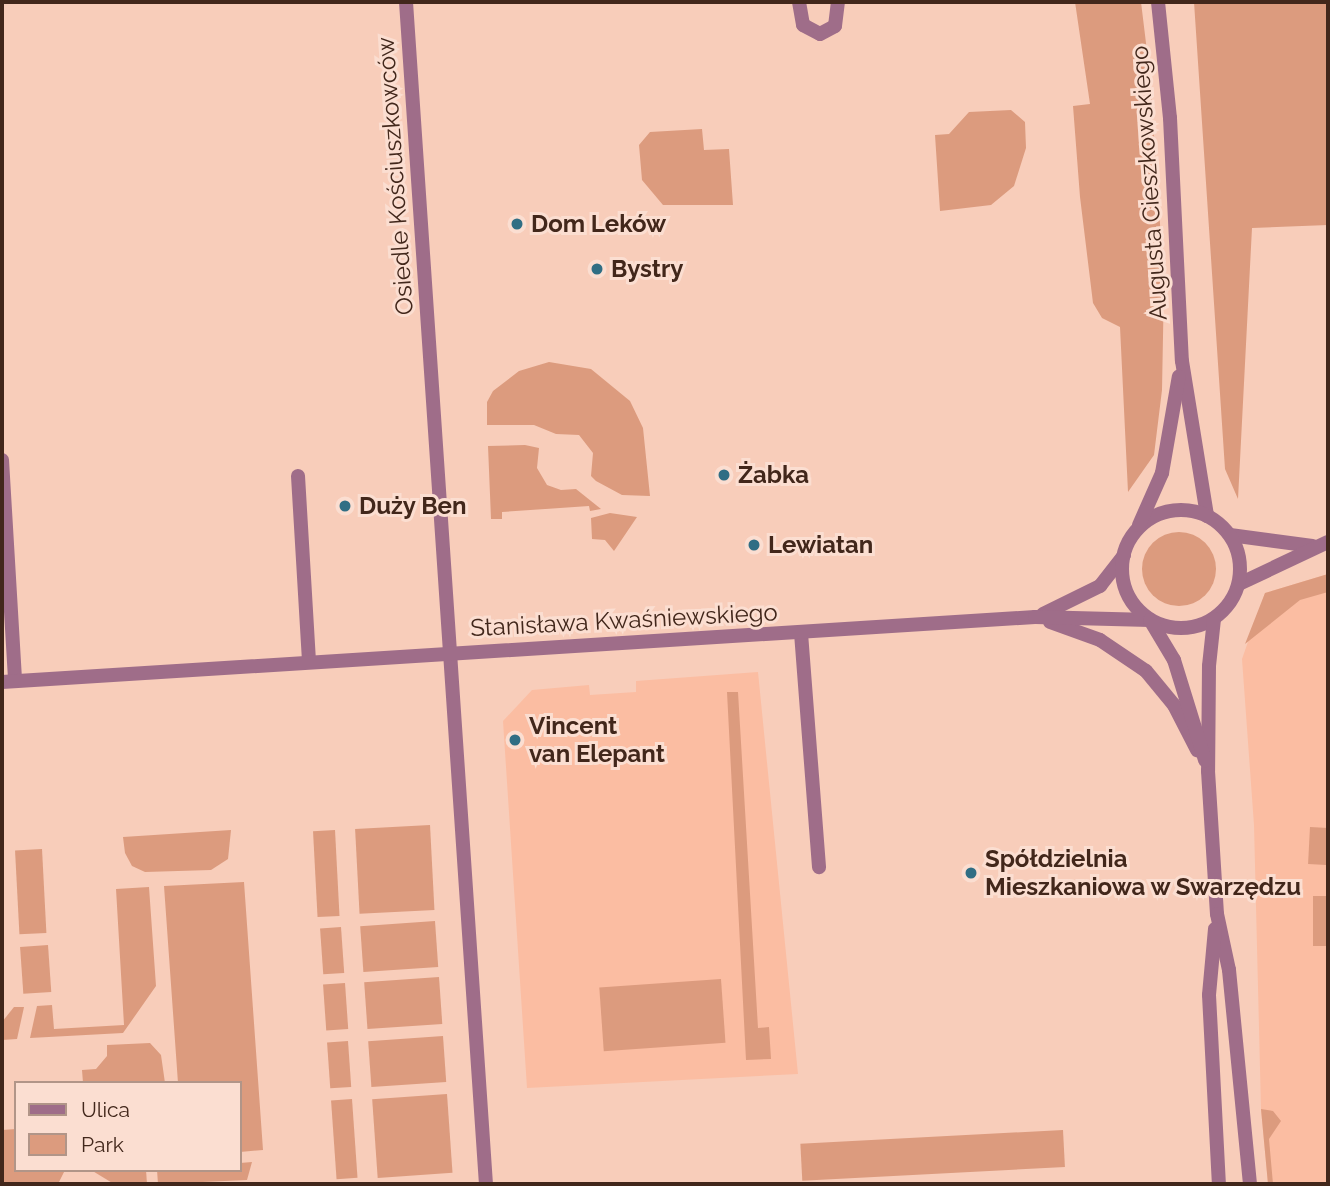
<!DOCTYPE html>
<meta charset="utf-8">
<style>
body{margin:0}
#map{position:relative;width:1330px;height:1186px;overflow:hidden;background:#f8cdba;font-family:Raleway,sans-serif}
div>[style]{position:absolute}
.built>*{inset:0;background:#fbbda2}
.green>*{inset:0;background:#dc9b7e;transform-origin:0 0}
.round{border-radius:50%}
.minor>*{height:14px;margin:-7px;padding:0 7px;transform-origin:7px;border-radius:7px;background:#9f6d89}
.tertiary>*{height:14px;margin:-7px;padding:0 7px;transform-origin:7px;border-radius:7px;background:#9f6d89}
.tertiary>.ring{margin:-7px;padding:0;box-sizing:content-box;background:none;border:14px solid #9f6d89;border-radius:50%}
.dots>*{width:19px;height:19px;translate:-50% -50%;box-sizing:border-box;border:4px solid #fbded1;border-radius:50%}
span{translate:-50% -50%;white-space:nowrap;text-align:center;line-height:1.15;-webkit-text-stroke:6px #fbded1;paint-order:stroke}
.street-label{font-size:24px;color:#42271b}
.poi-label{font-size:24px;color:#42271b;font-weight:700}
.left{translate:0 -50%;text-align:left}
.frame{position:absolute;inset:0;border:4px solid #42271b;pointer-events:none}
.legend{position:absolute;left:14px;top:1081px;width:228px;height:91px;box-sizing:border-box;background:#fbded1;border:2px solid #b19588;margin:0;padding:9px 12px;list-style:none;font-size:21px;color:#42271b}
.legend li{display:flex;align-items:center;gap:14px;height:35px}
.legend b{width:35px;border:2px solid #b19588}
</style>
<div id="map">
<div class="built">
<i style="clip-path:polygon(1328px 574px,1328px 1184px,1268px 1184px,1261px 1109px,1254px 825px,1242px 659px,1265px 593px)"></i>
<i style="clip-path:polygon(758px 672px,798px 1074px,527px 1088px,503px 721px,532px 690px,589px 685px,590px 695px,636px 692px,636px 681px)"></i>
</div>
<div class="green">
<i style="clip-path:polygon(1075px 2px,1141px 2px,1150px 76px,1164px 283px,1162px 390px,1154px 455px,1128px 492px,1120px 327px,1102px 318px,1093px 303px,1080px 197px,1073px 106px,1090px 104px)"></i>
<i style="clip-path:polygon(1194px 2px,1328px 2px,1328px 225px,1252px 228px,1238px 499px,1225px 469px)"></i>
<i style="clip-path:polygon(1011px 110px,1025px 122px,1026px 148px,1014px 186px,991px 205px,940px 211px,935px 135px,949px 134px,969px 112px)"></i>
<i style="clip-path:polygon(702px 129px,704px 150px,729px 149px,733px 205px,663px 205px,642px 180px,639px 145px,650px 132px)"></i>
<i style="clip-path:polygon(549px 362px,591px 369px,630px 401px,643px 428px,650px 496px,622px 495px,596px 481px,591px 476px,593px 453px,579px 435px,556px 434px,534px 425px,487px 425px,487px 402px,493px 391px,519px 371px)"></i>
<i style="clip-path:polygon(525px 445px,539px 448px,537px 468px,547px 485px,561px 490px,576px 489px,601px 509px,590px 511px,589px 506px,502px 512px,502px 519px,491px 519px,488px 446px)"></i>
<i style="clip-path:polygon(610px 513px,637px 517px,614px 551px,605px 540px,592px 539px,591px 518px)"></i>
<i class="round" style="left:1142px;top:532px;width:74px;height:74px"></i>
<i style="clip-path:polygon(1328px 574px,1328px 592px,1300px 600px,1245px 644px,1265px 593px)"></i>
<i style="clip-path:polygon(727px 692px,738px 692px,758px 1028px,769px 1027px,771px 1059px,746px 1060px)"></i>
<i style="left:430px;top:825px;width:85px;height:75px;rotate:87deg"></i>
<i style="left:1310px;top:827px;width:18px;height:37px;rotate:3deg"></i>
<i style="clip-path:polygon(231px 830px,228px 859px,211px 870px,145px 872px,132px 866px,125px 853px,123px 837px)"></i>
<i style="left:335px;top:830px;width:86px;height:22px;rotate:87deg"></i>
<i style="left:42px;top:849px;width:84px;height:27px;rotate:87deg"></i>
<i style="clip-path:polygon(244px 882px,263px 1150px,240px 1152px,240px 1083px,178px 1083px,164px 886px)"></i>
<i style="clip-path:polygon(149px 887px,156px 986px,123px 1033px,30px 1038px,37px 1006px,52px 1005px,54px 1029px,124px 1025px,116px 889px)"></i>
<i style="left:1313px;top:896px;width:15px;height:50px"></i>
<i style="left:435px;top:921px;width:46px;height:75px;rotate:86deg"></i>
<i style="left:341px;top:927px;width:46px;height:21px;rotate:86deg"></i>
<i style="left:48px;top:945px;width:47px;height:28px;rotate:86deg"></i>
<i style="left:439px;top:977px;width:47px;height:75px;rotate:86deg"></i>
<i style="left:721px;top:979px;width:64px;height:122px;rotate:86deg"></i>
<i style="left:345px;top:983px;width:46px;height:22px;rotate:86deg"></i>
<i style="clip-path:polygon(14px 1007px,24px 1007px,17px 1039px,2px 1040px,2px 1022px)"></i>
<i style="left:443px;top:1036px;width:46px;height:75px;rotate:86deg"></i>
<i style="left:348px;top:1041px;width:46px;height:21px;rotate:86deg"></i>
<i style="clip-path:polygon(150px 1043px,161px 1055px,165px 1083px,83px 1083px,82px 1070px,96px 1069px,107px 1056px,107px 1045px)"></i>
<i style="left:447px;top:1094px;width:79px;height:75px;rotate:86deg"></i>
<i style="left:352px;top:1099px;width:79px;height:21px;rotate:86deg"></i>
<i style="clip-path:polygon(1261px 1109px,1273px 1111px,1281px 1121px,1269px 1139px,1273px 1184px,1268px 1184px)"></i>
<i style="clip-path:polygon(16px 1129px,16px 1170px,65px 1170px,58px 1184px,2px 1184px,2px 1130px)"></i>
<i style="left:1063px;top:1130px;width:37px;height:263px;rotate:87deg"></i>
<i style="clip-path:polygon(252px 1162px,247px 1180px,158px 1184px,157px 1170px,240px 1170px,240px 1163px)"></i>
<i style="clip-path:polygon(91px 1170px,146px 1170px,147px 1184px,114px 1184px)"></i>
</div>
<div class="minor">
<i style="left:406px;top:2px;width:1185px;rotate:86.13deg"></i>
<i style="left:799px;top:2px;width:23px;rotate:80deg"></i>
<i style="left:803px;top:25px;width:19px;rotate:28deg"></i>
<i style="left:820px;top:34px;width:17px;rotate:-28deg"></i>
<i style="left:835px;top:26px;width:24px;rotate:-83deg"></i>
<i style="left:2px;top:460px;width:221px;rotate:86.6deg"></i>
<i style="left:298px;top:476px;width:186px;rotate:86.6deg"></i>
<i style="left:1230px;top:535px;width:83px;rotate:7.6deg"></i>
<i style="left:1239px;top:584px;width:98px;rotate:-25.3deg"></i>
<i style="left:1043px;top:614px;width:64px;rotate:-26.2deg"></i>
<i style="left:1100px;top:586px;width:39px;rotate:-52deg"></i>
<i style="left:1050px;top:622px;width:53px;rotate:19.8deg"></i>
<i style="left:1100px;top:640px;width:55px;rotate:34deg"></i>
<i style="left:1146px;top:671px;width:44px;rotate:50.5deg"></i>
<i style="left:1174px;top:705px;width:51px;rotate:62.9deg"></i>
<i style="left:801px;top:633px;width:235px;rotate:85.6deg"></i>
<i style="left:2px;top:682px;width:1035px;rotate:-3.6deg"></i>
<i style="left:1035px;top:617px;width:115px;rotate:1.5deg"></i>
</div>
<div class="tertiary">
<i style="left:1158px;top:2px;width:117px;rotate:84.1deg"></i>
<i style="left:1170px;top:118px;width:243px;rotate:87.2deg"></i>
<i style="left:1182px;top:361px;width:157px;rotate:80.8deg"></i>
<i class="ring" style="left:1122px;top:510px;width:104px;height:104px"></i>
<i style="left:1139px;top:525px;width:57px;rotate:-66.1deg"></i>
<i style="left:1162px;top:473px;width:98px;rotate:-80.1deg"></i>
<i style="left:1214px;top:619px;width:47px;rotate:96.1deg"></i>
<i style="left:1209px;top:666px;width:105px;rotate:90.5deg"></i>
<i style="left:1208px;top:771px;width:143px;rotate:86.4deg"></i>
<i style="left:1217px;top:914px;width:57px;rotate:77.9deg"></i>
<i style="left:1229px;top:970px;width:215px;rotate:84.4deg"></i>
<i style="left:1150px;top:620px;width:47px;rotate:59deg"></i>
<i style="left:1174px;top:660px;width:105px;rotate:72.8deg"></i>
<i style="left:1215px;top:929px;width:66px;rotate:95.2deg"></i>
<i style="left:1209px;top:995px;width:189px;rotate:87deg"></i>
</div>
<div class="dots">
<i style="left:517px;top:224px;background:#306e84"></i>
<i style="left:597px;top:269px;background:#306e84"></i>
<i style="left:724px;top:475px;background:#306e84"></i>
<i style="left:345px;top:506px;background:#306e84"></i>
<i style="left:754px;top:545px;background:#306e84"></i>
<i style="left:515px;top:740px;background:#306e84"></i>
<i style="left:971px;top:873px;background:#306e84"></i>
</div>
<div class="street-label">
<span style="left:395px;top:176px;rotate:-94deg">Osiedle Kościuszkowców</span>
<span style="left:1149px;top:183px;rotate:-94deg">Augusta Cieszkowskiego</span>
<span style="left:624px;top:620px;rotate:-3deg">Stanisława Kwaśniewskiego</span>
</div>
<div class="poi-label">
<span class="left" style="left:531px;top:224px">Dom Leków</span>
<span class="left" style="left:611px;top:269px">Bystry</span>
<span class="left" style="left:738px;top:475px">Żabka</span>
<span class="left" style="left:359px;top:506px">Duży Ben</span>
<span class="left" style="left:768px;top:545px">Lewiatan</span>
<span class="left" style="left:529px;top:740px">Vincent<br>van Elepant</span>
<span class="left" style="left:985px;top:873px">Spółdzielnia<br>Mieszkaniowa w Swarzędzu</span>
</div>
<div class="frame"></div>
<ul class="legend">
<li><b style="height:9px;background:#9f6d89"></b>Ulica</li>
<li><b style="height:19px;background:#dc9b7e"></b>Park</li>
</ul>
</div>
